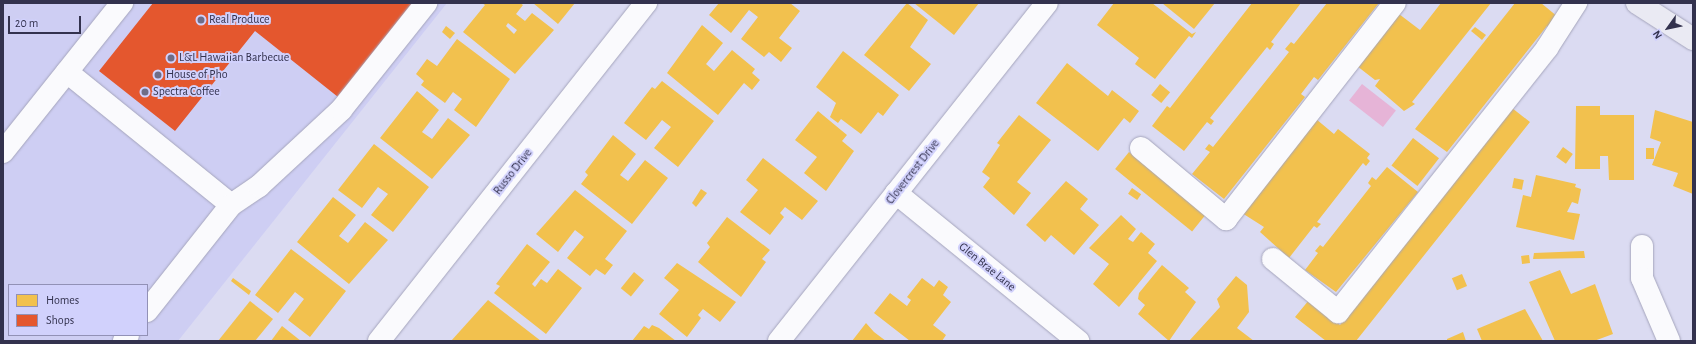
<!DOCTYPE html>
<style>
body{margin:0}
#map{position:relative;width:1696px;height:344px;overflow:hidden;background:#dbdbf2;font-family:"Alegreya Sans",sans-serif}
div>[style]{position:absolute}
.built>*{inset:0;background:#cecef3}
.water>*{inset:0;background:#e6b4d7;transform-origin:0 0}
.homes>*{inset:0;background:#f2c14e;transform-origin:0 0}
.shops>*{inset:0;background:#e4572e}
.roads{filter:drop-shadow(0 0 1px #a5a5bc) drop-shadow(0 0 1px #a5a5bc)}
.minor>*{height:22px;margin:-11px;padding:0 11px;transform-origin:11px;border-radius:11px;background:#fafafd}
.major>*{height:22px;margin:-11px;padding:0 11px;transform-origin:11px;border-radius:11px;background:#eaeaf3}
.dots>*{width:11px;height:11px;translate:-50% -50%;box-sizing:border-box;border:2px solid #d1d1fc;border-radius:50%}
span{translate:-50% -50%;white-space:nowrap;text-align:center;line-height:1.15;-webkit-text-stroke:4px #d1d1fc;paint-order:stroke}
.poi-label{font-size:12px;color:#33324e}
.left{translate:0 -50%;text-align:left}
.street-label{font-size:12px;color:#33324e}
.frame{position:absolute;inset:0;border:4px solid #33324e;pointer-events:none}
.legend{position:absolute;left:8px;top:284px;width:140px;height:52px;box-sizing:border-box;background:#d1d1fc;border:1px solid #9291b6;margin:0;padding:5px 7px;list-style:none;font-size:12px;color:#33324e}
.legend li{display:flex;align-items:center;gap:8px;height:20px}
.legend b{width:20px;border:1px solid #9291b6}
.north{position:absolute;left:1648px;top:8px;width:40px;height:40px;-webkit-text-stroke:3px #d1d1fc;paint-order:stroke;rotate:237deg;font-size:11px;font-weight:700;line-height:16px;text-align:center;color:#33324e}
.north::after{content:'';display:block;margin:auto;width:14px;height:18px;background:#33324e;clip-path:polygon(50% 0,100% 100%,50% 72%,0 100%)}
.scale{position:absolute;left:8px;top:16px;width:73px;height:18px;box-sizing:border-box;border:2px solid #33324e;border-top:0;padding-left:5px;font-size:12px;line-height:14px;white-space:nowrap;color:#33324e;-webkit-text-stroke:3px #d1d1fc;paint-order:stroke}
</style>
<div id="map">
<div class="built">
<i style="clip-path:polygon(evenodd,3px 3px,447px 3px,178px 341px,3px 341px,3px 3px,9px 285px,147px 285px,147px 335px,9px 335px,9px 285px)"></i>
</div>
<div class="water">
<i style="left:1362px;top:84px;width:43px;height:21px;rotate:38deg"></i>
</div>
<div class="homes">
<i style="clip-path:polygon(evenodd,482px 3px,520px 3px,523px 5px,516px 14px,525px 21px,532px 13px,554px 30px,515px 74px,463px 32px,485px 5px,482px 3px,508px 23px,517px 30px,514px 34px,506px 26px,508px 23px)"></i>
<i style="clip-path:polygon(533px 3px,575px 3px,558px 24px)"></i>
<i style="clip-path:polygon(719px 3px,790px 3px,800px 11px,779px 38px,792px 48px,781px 62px,769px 52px,764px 57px,741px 39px,758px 17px,749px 10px,731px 33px,709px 15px)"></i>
<i style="clip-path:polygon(907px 3px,928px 20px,910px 47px,931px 64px,909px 91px,864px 55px)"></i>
<i style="clip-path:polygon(914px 3px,979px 3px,954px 35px)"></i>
<i style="clip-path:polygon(1114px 3px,1152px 3px,1192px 34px,1196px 32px,1192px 38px,1189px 36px,1155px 79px,1135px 64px,1139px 58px,1097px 25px)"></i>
<i style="clip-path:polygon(1162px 3px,1215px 3px,1194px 29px)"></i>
<i style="clip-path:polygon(1252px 3px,1301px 3px,1271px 42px,1274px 44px,1270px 50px,1267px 47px,1210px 118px,1214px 121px,1211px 125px,1207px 122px,1184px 151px,1152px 126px,1167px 106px,1170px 108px)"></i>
<i style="clip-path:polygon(1327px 3px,1379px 3px,1318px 80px,1314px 77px,1301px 94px,1305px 97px,1224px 199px,1192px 174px,1210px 152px,1205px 149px,1209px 144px,1213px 147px,1289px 52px,1285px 49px,1291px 42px,1294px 44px)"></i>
<i style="clip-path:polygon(1441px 3px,1491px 3px,1412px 102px,1415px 104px,1404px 111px,1375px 86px,1380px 79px,1375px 80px,1357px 66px,1399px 14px,1420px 30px)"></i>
<i style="clip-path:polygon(1515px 3px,1541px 3px,1558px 17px,1549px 28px,1547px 26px,1447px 152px,1415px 129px)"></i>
<i style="clip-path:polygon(702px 25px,723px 43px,706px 64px,714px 71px,732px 50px,755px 69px,752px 73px,760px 80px,752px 90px,744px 83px,718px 115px,667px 73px)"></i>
<i style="clip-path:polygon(446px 26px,455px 33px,450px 39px,442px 32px)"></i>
<i style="clip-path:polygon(1475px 27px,1486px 35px,1482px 40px,1471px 31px)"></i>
<i style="clip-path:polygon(457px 39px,510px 79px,476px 127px,454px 110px,462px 99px,453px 92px,445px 103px,421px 85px,424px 81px,416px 74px,427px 59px,437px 66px)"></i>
<i style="clip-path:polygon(843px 51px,899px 95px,883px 116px,878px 112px,861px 134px,841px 119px,838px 123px,830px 117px,836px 103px,816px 87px)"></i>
<i style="clip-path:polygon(1067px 63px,1108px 96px,1112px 90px,1139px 111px,1130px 123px,1124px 118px,1098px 151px,1036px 103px)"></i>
<i style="clip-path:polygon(662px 81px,714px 121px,678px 167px,654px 148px,671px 127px,662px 120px,646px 140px,624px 123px,652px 87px,655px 89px)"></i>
<i style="left:1160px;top:84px;width:13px;height:14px;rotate:39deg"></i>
<i style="clip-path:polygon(417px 91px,439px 110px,422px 132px,432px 139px,448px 118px,470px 135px,432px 179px,380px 138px)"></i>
<i style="clip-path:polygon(1576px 106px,1600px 106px,1600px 115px,1634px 115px,1634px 180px,1609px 180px,1608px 156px,1600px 156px,1600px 169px,1575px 169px)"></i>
<i style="clip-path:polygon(1512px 108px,1530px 122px,1356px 341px,1326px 341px,1295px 317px,1309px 300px,1340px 325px)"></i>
<i style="clip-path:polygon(1655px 110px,1693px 122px,1693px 194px,1673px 186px,1678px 173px,1652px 165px,1661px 142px,1650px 138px)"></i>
<i style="clip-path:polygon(818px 111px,847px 135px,842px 141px,854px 151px,826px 191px,804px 173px,817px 157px,795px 140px)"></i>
<i style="clip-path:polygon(1019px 115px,1051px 140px,1017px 182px,1031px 193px,1014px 215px,983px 187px,990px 178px,982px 172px,1000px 145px,997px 143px)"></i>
<i style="clip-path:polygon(1316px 119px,1334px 134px,1338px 129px,1370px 154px,1367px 158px,1370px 161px,1366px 166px,1363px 163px,1317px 222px,1321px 224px,1317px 228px,1314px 226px,1289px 258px,1260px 232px,1264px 227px,1242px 213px)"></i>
<i style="clip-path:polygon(613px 135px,636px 154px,620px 175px,628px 181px,645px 160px,668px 178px,632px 224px,581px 184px,588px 175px,585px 172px)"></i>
<i style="left:1413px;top:138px;width:33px;height:35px;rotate:38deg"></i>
<i style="clip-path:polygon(374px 144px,429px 187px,393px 232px,371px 215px,388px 194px,378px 187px,362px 208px,338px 190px)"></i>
<i style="left:1563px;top:147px;width:12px;height:12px;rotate:35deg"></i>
<i style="left:1646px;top:148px;width:8px;height:11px"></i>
<i style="left:1129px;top:152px;width:99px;height:22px;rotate:39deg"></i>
<i style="clip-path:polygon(763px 158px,818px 201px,802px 220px,785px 207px,780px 213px,784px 217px,770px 235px,740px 212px,758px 190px,746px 180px)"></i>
<i style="clip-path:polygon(1387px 167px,1418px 192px,1336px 292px,1305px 270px,1318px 253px,1315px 251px,1320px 245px,1323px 247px,1371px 186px,1368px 183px,1372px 177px,1376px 180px)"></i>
<i style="clip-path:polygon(1536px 175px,1576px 184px,1575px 187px,1581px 189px,1578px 204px,1572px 202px,1567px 212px,1580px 214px,1574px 240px,1516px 227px,1523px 195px,1531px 197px)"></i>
<i style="left:1514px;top:178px;width:10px;height:10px;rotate:11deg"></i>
<i style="clip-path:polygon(1066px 181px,1088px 199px,1080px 209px,1099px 225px,1074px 255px,1051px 235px,1045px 242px,1026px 225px)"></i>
<i style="left:1132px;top:188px;width:11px;height:7px;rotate:34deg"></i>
<i style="clip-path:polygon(701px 189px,707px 193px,696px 207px,692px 203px)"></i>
<i style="clip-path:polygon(575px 190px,627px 231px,605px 259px,613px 265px,605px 275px,596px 269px,590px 276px,567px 258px,584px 237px,575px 230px,558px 252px,536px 234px)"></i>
<i style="clip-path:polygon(333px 197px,356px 215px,339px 236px,348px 243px,365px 222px,388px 240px,349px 284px,297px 242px)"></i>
<i style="clip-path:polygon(1121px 215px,1136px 229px,1128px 239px,1133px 242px,1141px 232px,1155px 244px,1148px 253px,1157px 261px,1119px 307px,1093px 284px,1109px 264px,1089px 248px)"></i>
<i style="clip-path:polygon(727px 217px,770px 250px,762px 259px,766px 262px,741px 297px,698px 262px,710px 247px,707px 243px)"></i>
<i style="clip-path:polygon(527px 244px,550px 262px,532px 284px,535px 287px,541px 279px,547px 283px,558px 269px,582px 288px,546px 334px,494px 293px,500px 286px,496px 284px)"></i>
<i style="clip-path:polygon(291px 249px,346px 291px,310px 337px,288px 320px,304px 299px,295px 292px,278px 313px,255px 295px)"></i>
<i style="clip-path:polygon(1584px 251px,1585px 258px,1533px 259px,1534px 253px)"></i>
<i style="left:1529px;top:255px;width:8px;height:8px;rotate:83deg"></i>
<i style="clip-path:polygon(677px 263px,736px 302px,720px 322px,703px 309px,698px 315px,701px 318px,687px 337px,659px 314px,679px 290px,664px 278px)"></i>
<i style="clip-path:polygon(1162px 265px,1189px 288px,1185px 292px,1196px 302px,1169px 341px,1138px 314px,1145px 305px,1138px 299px,1139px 293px)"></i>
<i style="clip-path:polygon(1560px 270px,1571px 294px,1595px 284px,1613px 334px,1594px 341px,1555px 341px,1529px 282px)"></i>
<i style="left:634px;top:272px;width:13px;height:21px;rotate:39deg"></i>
<i style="left:1462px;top:274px;width:13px;height:11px;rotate:67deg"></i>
<i style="clip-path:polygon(1236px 276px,1247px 285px,1249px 312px,1237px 328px,1254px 341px,1189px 341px,1220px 307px,1217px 299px)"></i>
<i style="clip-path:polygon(233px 278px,251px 291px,249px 295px,231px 281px)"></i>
<i style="clip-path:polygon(922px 278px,934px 287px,939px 280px,948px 287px,943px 295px,951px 302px,933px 325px,946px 335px,942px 341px,910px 341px,874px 313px,890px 293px,907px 306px,911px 300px,907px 297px)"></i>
<i style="clip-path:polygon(488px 300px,541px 341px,451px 341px)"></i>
<i style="clip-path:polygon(250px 301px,273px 319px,255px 341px,218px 341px)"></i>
<i style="clip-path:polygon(1525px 309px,1543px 341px,1482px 341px,1477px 329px)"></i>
<i style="clip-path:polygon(866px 323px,874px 332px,886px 341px,852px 341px)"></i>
<i style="clip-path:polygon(652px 325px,659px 328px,676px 341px,632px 341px,644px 326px,649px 329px)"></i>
<i style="clip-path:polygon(282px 326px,301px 341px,271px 341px)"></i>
<i style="clip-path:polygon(1463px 332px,1466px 341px,1447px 341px,1447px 339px)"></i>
</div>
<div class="shops">
<i style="clip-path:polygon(153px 3px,413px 3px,338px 97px,255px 31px,175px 131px,99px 71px)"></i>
</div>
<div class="roads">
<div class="minor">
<i style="left:67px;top:72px;width:211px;rotate:39deg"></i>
<i style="left:1141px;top:148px;width:111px;rotate:39.9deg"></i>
<i style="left:1226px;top:219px;width:274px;rotate:-52deg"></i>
<i style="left:3px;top:152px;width:191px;rotate:-51.4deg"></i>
<i style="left:896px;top:193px;width:235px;rotate:39.1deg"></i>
<i style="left:1642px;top:246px;width:32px;rotate:90deg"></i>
<i style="left:1642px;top:278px;width:69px;rotate:66.8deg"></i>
<i style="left:1273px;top:259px;width:84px;rotate:39.2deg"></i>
<i style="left:1338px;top:312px;width:337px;rotate:-51.6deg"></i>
<i style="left:1547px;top:48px;width:54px;rotate:-57.2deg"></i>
<i style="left:147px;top:311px;width:135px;rotate:-51.6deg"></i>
<i style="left:231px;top:205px;width:34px;rotate:-34deg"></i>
<i style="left:259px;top:186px;width:112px;rotate:-42.8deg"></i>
<i style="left:341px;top:110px;width:137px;rotate:-51.5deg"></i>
<i style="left:124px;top:341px;width:7px;rotate:-56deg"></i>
<i style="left:379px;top:341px;width:431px;rotate:-51.7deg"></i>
<i style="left:779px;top:341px;width:431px;rotate:-51.6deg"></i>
</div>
<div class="major">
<i style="left:1637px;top:3px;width:67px;rotate:32.7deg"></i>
</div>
</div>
<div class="dots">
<i style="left:201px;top:20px;background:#6e6d87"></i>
<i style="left:171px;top:58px;background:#6e6d87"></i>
<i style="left:158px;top:75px;background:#6e6d87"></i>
<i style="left:145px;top:92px;background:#6e6d87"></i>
</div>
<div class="poi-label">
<span class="left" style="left:209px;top:20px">Real Produce</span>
<span class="left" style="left:179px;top:58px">L&amp;L Hawaiian Barbecue</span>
<span class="left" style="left:166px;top:75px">House of Pho</span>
<span class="left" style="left:153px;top:92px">Spectra Coffee</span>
</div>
<div class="street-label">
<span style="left:513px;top:172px;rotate:-52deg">Russo Drive</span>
<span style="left:913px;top:172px;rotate:-52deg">Clovercrest Drive</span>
<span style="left:987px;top:267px;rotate:39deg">Glen Brae Lane</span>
</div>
<div class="frame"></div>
<ul class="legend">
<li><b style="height:11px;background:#f2c14e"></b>Homes</li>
<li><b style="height:11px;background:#e4572e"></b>Shops</li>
</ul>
<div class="north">N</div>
<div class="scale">20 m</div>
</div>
